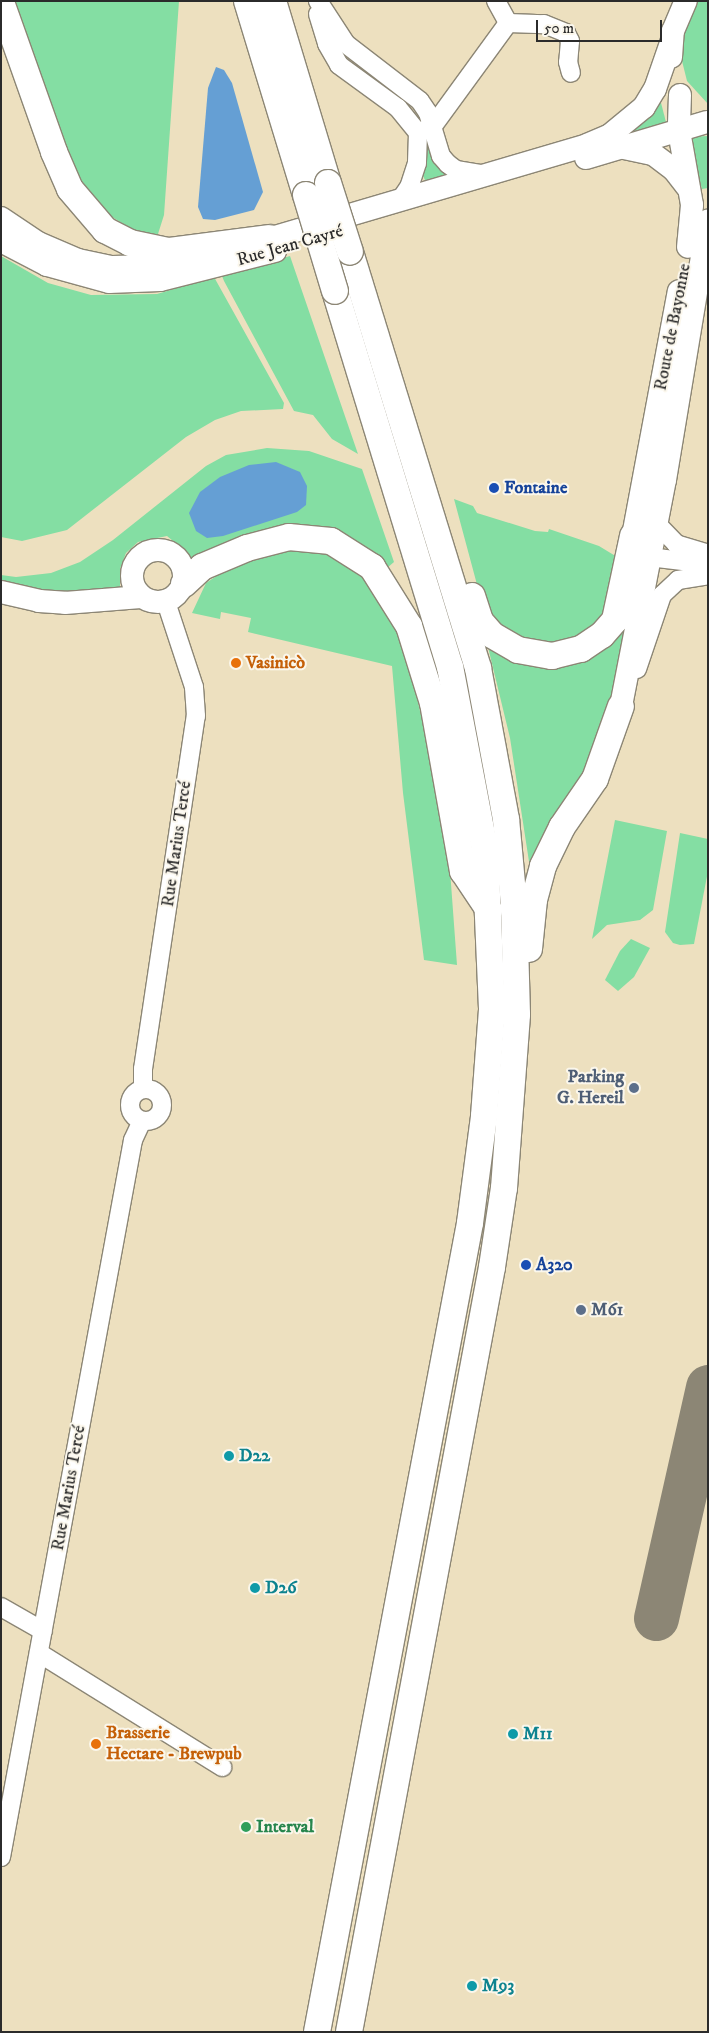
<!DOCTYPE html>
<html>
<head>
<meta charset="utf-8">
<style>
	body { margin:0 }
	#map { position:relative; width:709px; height:2033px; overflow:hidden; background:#ede0bf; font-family:"IM FELL DW Pica",serif }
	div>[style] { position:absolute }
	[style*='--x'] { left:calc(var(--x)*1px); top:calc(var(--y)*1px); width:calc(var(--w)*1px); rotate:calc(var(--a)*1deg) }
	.green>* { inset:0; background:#84dea3 }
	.water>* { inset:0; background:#659fd4 }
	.taxiway>* { height:45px; margin:-22.5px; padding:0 22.5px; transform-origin:22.5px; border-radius:22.5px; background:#8c8675 }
	.roads { filter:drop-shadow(1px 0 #8c8675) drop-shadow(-1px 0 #8c8675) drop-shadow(0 1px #8c8675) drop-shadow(0 -1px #8c8675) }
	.minor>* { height:18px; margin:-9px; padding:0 9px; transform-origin:9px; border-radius:9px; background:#fff }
	.minor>.ring { margin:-9px; padding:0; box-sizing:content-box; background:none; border:18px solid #fff; border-radius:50% }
	.major>* { height:22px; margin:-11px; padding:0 11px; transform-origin:11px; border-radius:11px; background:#fff }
	.major>.ring { margin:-11px; padding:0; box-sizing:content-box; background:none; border:22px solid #fff; border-radius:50% }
	.highway>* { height:26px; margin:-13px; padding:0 13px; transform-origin:13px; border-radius:13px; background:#fff }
	.bridges { filter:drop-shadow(1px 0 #8c8675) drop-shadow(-1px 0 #8c8675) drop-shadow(0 1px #8c8675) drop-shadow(0 -1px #8c8675) }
	.highway-bridge>* { height:26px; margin:-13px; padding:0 13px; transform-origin:13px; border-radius:13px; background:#fff }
	.dots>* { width:14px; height:14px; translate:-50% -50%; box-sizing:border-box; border:2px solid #fbf7ec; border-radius:50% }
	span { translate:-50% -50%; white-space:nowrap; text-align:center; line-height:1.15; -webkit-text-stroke:4px #fbf7ec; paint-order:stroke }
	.street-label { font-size:18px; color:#2b2b2b }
	.transit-label { font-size:18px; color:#164399; font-weight:700 }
	.left { translate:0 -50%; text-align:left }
	.food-label { font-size:18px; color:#c56008; font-weight:700 }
	.service-label { font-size:18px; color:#4e5e75; font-weight:700 }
	.right { translate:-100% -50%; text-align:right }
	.culture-label { font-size:18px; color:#0d838f; font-weight:700 }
	.leisure-label { font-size:18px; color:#27864d; font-weight:700 }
	.frame { position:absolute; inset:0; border:2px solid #2b2b2b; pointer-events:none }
	.scale { position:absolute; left:536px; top:20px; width:126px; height:22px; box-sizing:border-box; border:2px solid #2b2b2b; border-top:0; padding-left:6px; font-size:15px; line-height:18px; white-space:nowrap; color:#2b2b2b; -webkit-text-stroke:4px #fbf7ec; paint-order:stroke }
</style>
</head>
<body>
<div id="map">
	<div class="green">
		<div style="clip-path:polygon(14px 1px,179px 1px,164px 215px,158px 234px,149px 241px,130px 236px,133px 230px,109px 215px,93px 199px,79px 176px,65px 148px)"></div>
		<div style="clip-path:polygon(699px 1px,708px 1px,708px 104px,687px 81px,679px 49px,691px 11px)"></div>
		<div style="clip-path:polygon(659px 95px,667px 126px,622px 136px)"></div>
		<div style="clip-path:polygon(708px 136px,708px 188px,702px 189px,687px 137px)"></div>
		<div style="clip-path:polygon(427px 138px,449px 175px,426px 182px,423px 176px)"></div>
		<div style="clip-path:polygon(1px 256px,48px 283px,91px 295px,157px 294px,214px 277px,284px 403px,283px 409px,241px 411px,215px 420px,186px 437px,67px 530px,22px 541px,1px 537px)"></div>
		<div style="clip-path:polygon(290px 256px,358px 454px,332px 439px,313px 415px,294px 411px,224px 281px,222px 276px)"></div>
		<div style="clip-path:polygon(267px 448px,309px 451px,362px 469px,394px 562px,387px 568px,336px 534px,192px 563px,185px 551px,167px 536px,138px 542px,126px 553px,120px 569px,120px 588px,55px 594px,1px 583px,1px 575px,16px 577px,51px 573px,80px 562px,113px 540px,206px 466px,226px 455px)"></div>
		<div style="clip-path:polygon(454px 499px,473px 506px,477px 513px,535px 531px,548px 532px,549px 529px,599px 546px,622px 560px,611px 610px,584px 636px,560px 644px,535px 645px,498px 628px,479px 592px)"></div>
		<div style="clip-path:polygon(290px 551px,312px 551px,339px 557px,366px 580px,391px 620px,407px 655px,436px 780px,450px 870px,457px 965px,424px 960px,403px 793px,392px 666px,248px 632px,251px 618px,221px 612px,220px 619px,192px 613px,206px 583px,215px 577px,214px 571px)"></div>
		<div style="clip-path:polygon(630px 605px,617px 680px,589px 767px,530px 868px,510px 738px,487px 643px,550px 663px)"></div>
		<div style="clip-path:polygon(615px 820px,667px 831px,653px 910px,640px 920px,607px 925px,592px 939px)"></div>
		<div style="clip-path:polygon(680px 833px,708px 839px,708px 871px,694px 944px,680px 945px,673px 943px,665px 932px)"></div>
		<div style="clip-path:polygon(631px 939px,650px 948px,634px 977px,618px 991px,605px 980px,620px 951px)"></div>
	</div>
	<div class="water">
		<div style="clip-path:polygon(216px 67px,224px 70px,232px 83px,263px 192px,254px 210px,215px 220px,203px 219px,198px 207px,208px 88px)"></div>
		<div style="clip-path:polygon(276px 462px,300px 472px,307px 486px,306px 505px,297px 512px,223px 536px,207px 538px,196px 531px,189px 513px,200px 492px,220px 477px,249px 465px)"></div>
	</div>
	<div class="taxiway">
		<div style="--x:656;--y:1618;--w:237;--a:-77.3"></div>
	</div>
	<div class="roads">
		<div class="minor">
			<div style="--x:318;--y:1;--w:51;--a:56.9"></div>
			<div style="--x:346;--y:44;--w:93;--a:37.6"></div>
			<div style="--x:420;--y:101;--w:14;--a:56"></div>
			<div style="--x:428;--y:113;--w:45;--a:73.2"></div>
			<div style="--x:441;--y:156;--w:11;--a:49"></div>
			<div style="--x:448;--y:164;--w:10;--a:37"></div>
			<div style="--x:456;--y:170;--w:26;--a:9"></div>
			<div style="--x:496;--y:1;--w:25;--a:61"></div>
			<div style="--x:318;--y:14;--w:31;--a:73"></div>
			<div style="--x:327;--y:44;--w:24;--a:60"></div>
			<div style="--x:339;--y:65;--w:73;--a:36.1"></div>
			<div style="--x:398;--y:108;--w:32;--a:51"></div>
			<div style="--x:418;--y:133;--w:30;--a:92"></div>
			<div style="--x:417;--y:163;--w:25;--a:108"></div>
			<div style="--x:409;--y:187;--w:14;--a:124"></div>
			<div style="--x:418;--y:133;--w:17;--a:-25"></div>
			<div style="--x:433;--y:126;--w:127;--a:-53.9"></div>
			<div style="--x:508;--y:23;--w:36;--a:2"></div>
			<div style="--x:544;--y:24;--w:24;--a:22"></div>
			<div style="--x:566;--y:33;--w:9;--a:63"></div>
			<div style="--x:570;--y:41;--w:21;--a:95"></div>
			<div style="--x:568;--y:62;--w:11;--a:75"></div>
			<div style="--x:656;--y:523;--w:29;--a:46"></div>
			<div style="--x:676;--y:544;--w:34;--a:17"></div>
			<div style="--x:645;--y:546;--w:12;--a:70"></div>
			<div style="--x:649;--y:557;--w:59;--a:6.8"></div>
			<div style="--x:637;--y:669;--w:78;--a:-71.3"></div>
			<div style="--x:662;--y:595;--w:22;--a:-43"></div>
			<div style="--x:678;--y:580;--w:30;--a:-9"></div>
			<div style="--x:143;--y:1089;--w:20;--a:-90"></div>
			<div style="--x:143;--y:1069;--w:357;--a:-81.5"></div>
			<div style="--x:196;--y:716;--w:29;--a:-94"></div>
			<div style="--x:194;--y:687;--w:89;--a:-108.2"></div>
			<div class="ring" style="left:130px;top:1089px;width:14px;height:14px"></div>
			<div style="--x:1;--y:1607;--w:48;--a:29.7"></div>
			<div style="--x:39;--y:1653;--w:216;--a:31.9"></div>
			<div style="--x:1;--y:1857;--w:729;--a:-79.57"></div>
			<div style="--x:133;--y:1140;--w:21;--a:-65"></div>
		</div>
		<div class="major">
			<div style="--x:671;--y:57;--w:26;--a:-86"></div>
			<div style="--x:673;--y:31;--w:33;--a:-67"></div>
			<div style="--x:680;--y:95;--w:36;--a:92"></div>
			<div style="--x:679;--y:131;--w:75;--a:80"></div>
			<div style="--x:692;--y:205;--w:42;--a:95.4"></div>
			<div style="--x:624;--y:148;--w:30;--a:12"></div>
			<div style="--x:653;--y:154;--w:26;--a:37"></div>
			<div style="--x:674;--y:170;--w:24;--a:52"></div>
			<div style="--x:586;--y:158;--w:126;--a:-16.6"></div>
			<div style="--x:1;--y:218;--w:45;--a:34"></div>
			<div style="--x:38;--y:243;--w:43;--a:23"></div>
			<div style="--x:78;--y:260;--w:35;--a:12"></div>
			<div style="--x:112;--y:267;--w:46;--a:-1.2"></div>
			<div style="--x:158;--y:266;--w:42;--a:-11"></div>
			<div style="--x:1;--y:241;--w:52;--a:27.6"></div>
			<div style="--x:47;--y:265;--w:64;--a:15.3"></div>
			<div style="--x:109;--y:282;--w:51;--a:-2.2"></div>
			<div style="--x:160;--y:280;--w:119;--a:-14.2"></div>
			<div style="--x:251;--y:244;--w:350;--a:-16.4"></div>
			<div style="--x:587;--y:145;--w:25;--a:-23"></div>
			<div style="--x:610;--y:135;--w:44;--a:-39.5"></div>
			<div style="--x:644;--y:107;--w:21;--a:-59"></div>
			<div style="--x:655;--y:89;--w:49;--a:-70.8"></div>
			<div style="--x:633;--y:536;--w:249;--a:-79.4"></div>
			<div class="ring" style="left:132px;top:550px;width:30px;height:30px"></div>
			<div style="--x:1;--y:592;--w:39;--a:13"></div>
			<div style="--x:39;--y:601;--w:26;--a:4"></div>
			<div style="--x:65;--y:603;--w:76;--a:-4.5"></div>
			<div style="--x:621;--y:706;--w:230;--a:-79"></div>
			<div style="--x:665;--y:480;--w:263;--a:-80.6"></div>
		</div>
		<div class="highway">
			<div style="--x:247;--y:1;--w:203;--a:73.1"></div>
			<div style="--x:273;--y:1;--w:190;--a:73.2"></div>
			<div style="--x:1;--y:2;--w:159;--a:70.5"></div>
			<div style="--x:54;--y:152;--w:40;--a:66.6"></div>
			<div style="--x:70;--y:189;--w:54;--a:49.5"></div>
			<div style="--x:105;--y:230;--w:28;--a:27"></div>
			<div style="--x:130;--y:243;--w:40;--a:12"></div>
			<div style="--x:169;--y:251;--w:101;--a:-7.4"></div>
			<div style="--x:184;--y:584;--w:25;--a:-43"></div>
			<div style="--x:202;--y:567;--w:49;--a:-22.9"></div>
			<div style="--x:247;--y:548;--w:43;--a:-14.7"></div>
			<div style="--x:289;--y:537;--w:42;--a:5.4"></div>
			<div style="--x:331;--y:541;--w:49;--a:32.4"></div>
			<div style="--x:372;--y:567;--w:70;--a:57.9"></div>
			<div style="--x:409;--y:626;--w:81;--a:72.7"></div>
			<div style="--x:433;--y:703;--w:171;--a:79.9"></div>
			<div style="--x:463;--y:871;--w:47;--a:56.3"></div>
			<div style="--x:472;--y:596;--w:26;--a:72"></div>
			<div style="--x:480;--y:621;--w:18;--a:49"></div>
			<div style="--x:492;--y:635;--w:30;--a:30"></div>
			<div style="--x:518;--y:650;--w:35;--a:10"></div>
			<div style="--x:552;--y:656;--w:30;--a:-14"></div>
			<div style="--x:581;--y:649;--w:25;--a:-34"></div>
			<div style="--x:602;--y:635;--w:20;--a:-49"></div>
			<div style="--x:615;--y:620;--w:86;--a:-77.9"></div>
			<div style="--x:529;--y:949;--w:49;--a:-84.2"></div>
			<div style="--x:534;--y:900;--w:35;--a:-75"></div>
			<div style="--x:543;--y:866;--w:43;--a:-64"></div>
			<div style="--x:562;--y:827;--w:58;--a:-55.5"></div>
			<div style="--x:595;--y:779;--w:77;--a:-70.4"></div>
			<div style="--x:317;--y:2032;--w:823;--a:-79.29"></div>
			<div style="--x:470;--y:1223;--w:108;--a:-82.5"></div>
			<div style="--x:484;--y:1116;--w:107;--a:-85.7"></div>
			<div style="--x:492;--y:1009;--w:159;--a:-92.5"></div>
			<div style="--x:485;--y:850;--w:186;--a:-100.8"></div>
			<div style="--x:450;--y:667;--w:393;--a:-107"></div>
			<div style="--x:349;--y:2032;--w:778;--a:-79.41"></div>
			<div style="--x:492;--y:1267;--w:80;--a:-81.4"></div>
			<div style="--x:504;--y:1188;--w:174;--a:-85.7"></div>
			<div style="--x:517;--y:1014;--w:109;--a:-91.6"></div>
			<div style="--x:514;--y:905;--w:86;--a:-95.3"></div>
			<div style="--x:506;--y:819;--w:154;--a:-100.5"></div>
			<div style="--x:478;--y:668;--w:435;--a:-107.1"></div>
		</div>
	</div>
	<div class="bridges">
		<div class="highway-bridge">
			<div style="--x:328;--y:183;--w:72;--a:72.3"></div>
			<div style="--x:306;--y:195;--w:100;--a:73.2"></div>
		</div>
	</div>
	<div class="dots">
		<div style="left:494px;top:488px;background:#1a4fb4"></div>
		<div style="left:236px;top:663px;background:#e8710a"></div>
		<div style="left:634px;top:1088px;background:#5c6f8a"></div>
		<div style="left:526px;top:1265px;background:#1a4fb4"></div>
		<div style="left:581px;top:1310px;background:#5c6f8a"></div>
		<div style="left:229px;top:1456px;background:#0f9aa8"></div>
		<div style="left:255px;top:1588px;background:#0f9aa8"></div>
		<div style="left:513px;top:1734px;background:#0f9aa8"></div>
		<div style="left:96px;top:1744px;background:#e8710a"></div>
		<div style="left:246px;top:1827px;background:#2e9e5b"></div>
		<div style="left:472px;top:1986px;background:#0f9aa8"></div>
	</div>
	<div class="street-label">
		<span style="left:290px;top:246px;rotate:-16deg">Rue Jean Cayré</span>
		<span style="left:673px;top:327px;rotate:-79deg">Route de Bayonne</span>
		<span style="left:177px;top:844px;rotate:-82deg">Rue Marius Tercé</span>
		<span style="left:69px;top:1488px;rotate:-80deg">Rue Marius Tercé</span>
	</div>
	<div class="transit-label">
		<span class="left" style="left:504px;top:488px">Fontaine</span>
		<span class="left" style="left:536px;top:1265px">A320</span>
	</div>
	<div class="food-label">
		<span class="left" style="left:246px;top:663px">Vasinicò</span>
		<span class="left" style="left:106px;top:1744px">Brasserie<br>Hectare - Brewpub</span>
	</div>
	<div class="service-label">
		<span class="right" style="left:624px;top:1088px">Parking<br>G. Hereil</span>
		<span class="left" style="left:591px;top:1310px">M61</span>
	</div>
	<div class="culture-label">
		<span class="left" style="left:239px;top:1456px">D22</span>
		<span class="left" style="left:265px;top:1588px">D26</span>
		<span class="left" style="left:523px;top:1734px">M11</span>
		<span class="left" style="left:482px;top:1986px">M93</span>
	</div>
	<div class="leisure-label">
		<span class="left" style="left:256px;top:1827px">Interval</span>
	</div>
	<div class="frame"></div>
	<div class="scale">50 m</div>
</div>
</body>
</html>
